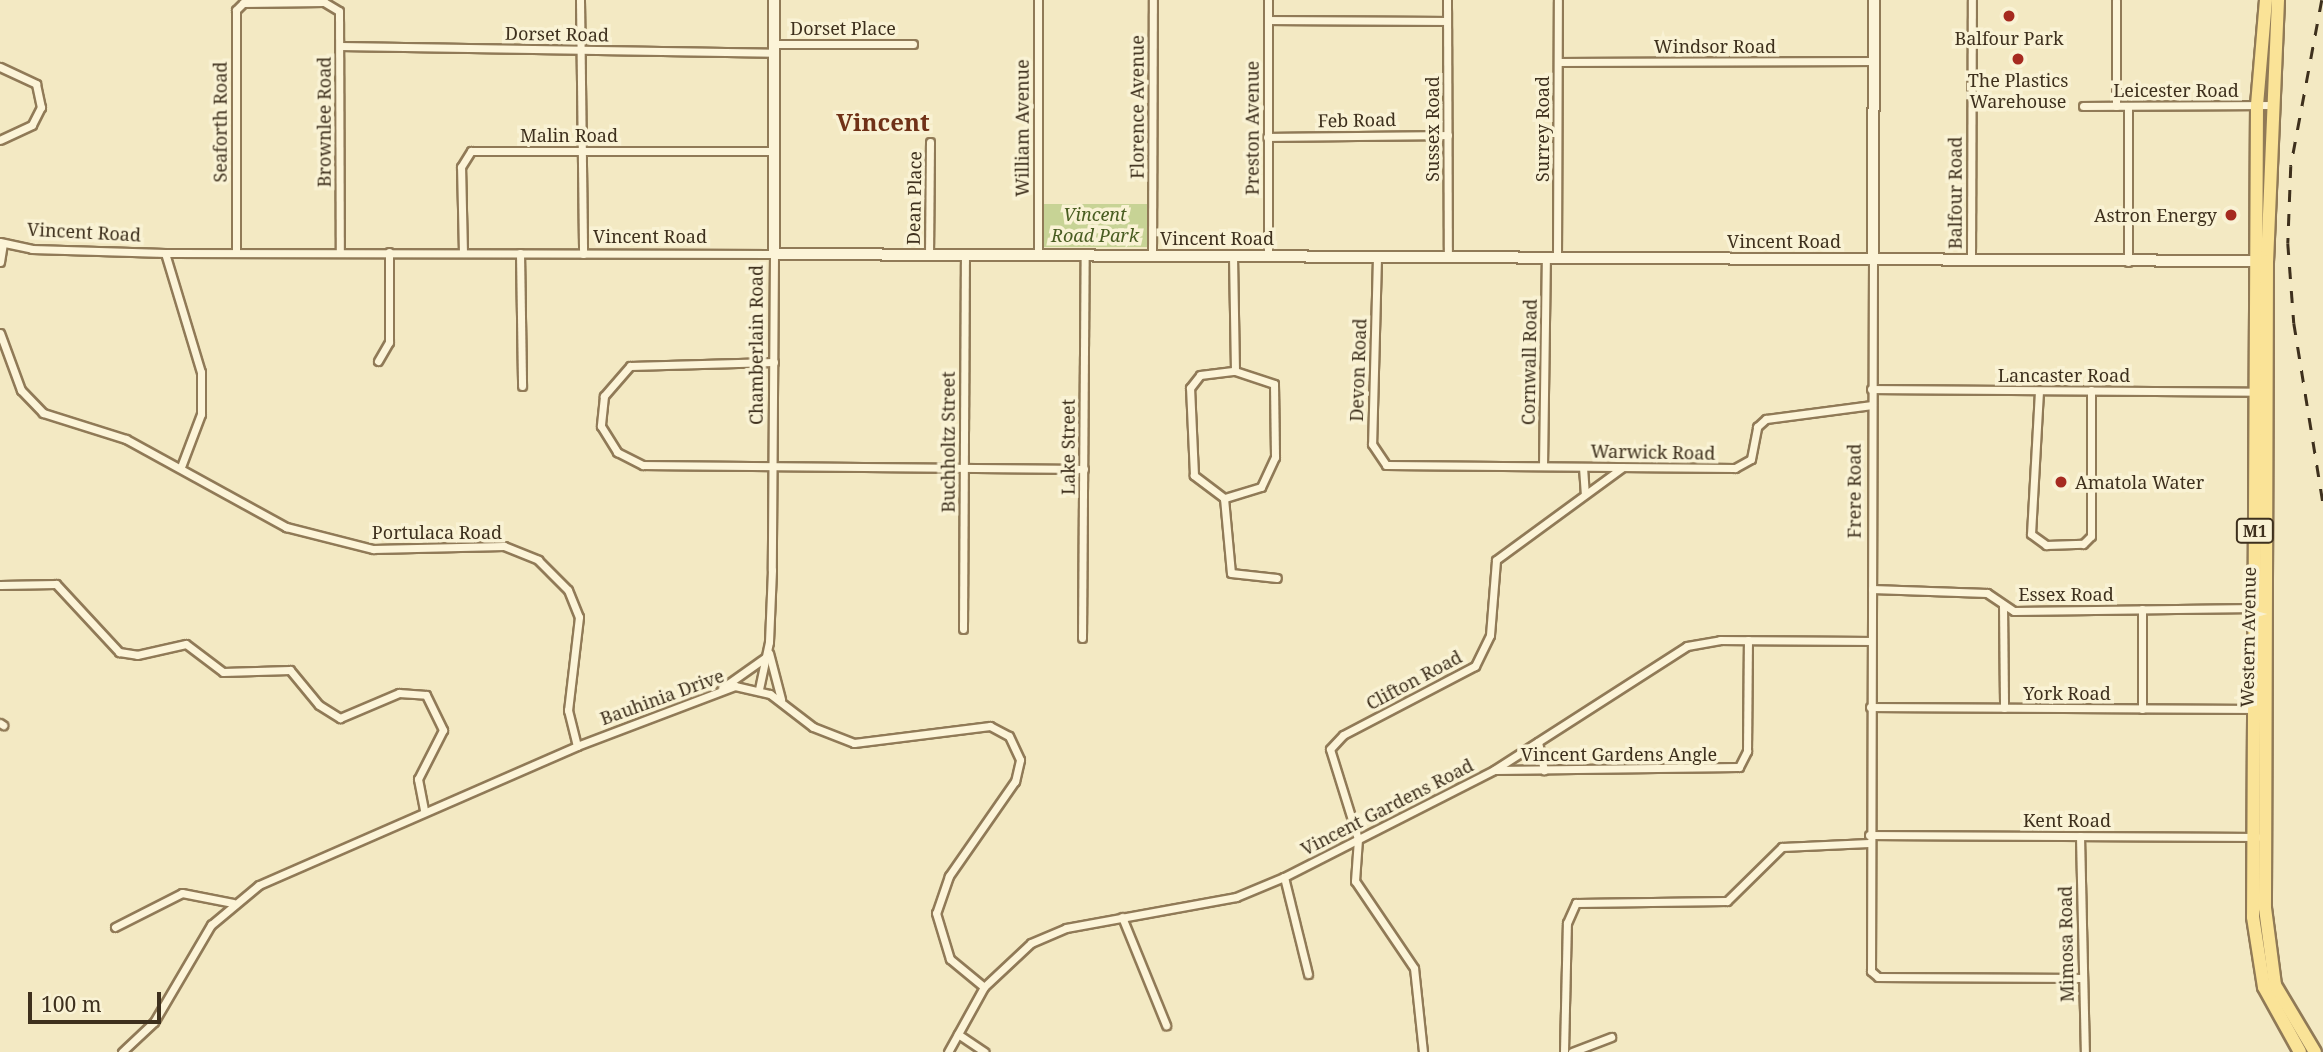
<!DOCTYPE html>
<html>
<head>
<meta charset="utf-8">
<style>
	body { margin:0 }
	#map { position:relative; width:2323px; height:1052px; overflow:hidden; background:#f3e9c3; font-family:"Noto Serif",serif }
	div>[style] { position:absolute }
	[style*='--x'] { left:calc(var(--x)*1px); top:calc(var(--y)*1px); width:calc(var(--w)*1px); rotate:calc(var(--a)*1deg) }
	.green>* { inset:0; background:#c7d395; transform-origin:0 0 }
	.roads { filter:drop-shadow(2px 0 #907a57) drop-shadow(-2px 0 #907a57) drop-shadow(0 2px #907a57) drop-shadow(0 -2px #907a57) }
	.street>* { height:7px; margin:-3.5px; padding:0 3.5px; transform-origin:3.5px; border-radius:3.5px; background:#fcf4d8 }
	.secondary>* { height:10px; margin:-5px; padding:0 5px; transform-origin:5px; border-radius:5px; background:#fcf4d8 }
	.primary>* { height:12px; margin:-6px; padding:0 6px; transform-origin:6px; border-radius:6px; background:#fae397 }
	.rail>* { height:2.5px; margin-top:-1.25px; transform-origin:0; background:repeating-linear-gradient(90deg,#3e301d 0 12px,transparent 0 24px) }
	.dots>* { width:19px; height:19px; translate:-50% -50%; box-sizing:border-box; border:4px solid #f9f2d4; border-radius:50% }
	span { translate:-50% -50%; white-space:nowrap; text-align:center; line-height:1.15; -webkit-text-stroke:7px #f9f2d4; paint-order:stroke }
	.shield-label span { padding:2px 5px; background:#f9f2d4; border:2px solid; border-radius:5px; -webkit-text-stroke-width:0 }
	.shield-label { font-size:16px; color:#3e301d; font-weight:700 }
	.street-label { font-size:18px; color:#3e301d }
	.poi-label { font-size:18px; color:#3e301d }
	.right { translate:-100% -50%; text-align:right }
	.left { translate:0 -50%; text-align:left }
	.park-label { font-size:18px; color:#495d21; font-style:italic }
	.district-label { font-size:24px; color:#703117; font-weight:700 }
	.scale { position:absolute; left:28px; top:992px; width:133px; height:32px; box-sizing:border-box; border:4px solid #3e301d; border-top:0; padding-left:9px; font-size:21px; line-height:24px; white-space:nowrap; color:#3e301d; -webkit-text-stroke:5px #f9f2d4; paint-order:stroke }
</style>
</head>
<body>
<div id="map">
	<div class="green">
		<div style="left:1042px;top:204px;width:105px;height:43px"></div>
	</div>
	<div class="roads">
		<div class="street">
			<div style="--x:580;--y:0;--w:254;--a:89.3"></div>
			<div style="--x:1447;--y:0;--w:257;--a:89.8"></div>
			<div style="--x:1268;--y:20;--w:179;--a:0.3"></div>
			<div style="--x:774;--y:44;--w:139;--a:0"></div>
			<div style="--x:340;--y:46;--w:434;--a:0.9"></div>
			<div style="--x:1558;--y:62;--w:315;--a:-0.2"></div>
			<div style="--x:0;--y:67;--w:40;--a:25"></div>
			<div style="--x:36;--y:84;--w:24;--a:78"></div>
			<div style="--x:41;--y:107;--w:20;--a:117"></div>
			<div style="--x:32;--y:125;--w:35;--a:155"></div>
			<div style="--x:2083;--y:106;--w:187;--a:-0.3"></div>
			<div style="--x:2116;--y:106;--w:106;--a:-90"></div>
			<div style="--x:1267;--y:137;--w:181;--a:-0.6"></div>
			<div style="--x:0;--y:242;--w:33;--a:12"></div>
			<div style="--x:32;--y:249;--w:133;--a:1.7"></div>
			<div style="--x:165;--y:253;--w:609;--a:0.09"></div>
			<div style="--x:774;--y:254;--w:316;--a:90.4"></div>
			<div style="--x:772;--y:570;--w:72;--a:92.4"></div>
			<div style="--x:769;--y:642;--w:48;--a:102"></div>
			<div style="--x:236;--y:252;--w:242;--a:-90"></div>
			<div style="--x:236;--y:10;--w:10;--a:-45"></div>
			<div style="--x:243;--y:3;--w:81;--a:-0.7"></div>
			<div style="--x:324;--y:2;--w:17;--a:31"></div>
			<div style="--x:339;--y:11;--w:240;--a:89.8"></div>
			<div style="--x:165;--y:253;--w:124;--a:73.2"></div>
			<div style="--x:201;--y:372;--w:42;--a:90"></div>
			<div style="--x:201;--y:414;--w:57;--a:110.7"></div>
			<div style="--x:463;--y:253;--w:86;--a:-91.3"></div>
			<div style="--x:461;--y:167;--w:19;--a:-58"></div>
			<div style="--x:471;--y:151;--w:303;--a:0"></div>
			<div style="--x:520;--y:253;--w:133;--a:89.1"></div>
			<div style="--x:1152;--y:255;--w:255;--a:-89.8"></div>
			<div style="--x:929;--y:256;--w:114;--a:-89.5"></div>
			<div style="--x:1038;--y:256;--w:256;--a:-90"></div>
			<div style="--x:1233;--y:256;--w:115;--a:89"></div>
			<div style="--x:1268;--y:256;--w:256;--a:-90"></div>
			<div style="--x:1377;--y:257;--w:187;--a:91.5"></div>
			<div style="--x:1372;--y:444;--w:25;--a:56"></div>
			<div style="--x:1386;--y:465;--w:349;--a:0.5"></div>
			<div style="--x:1735;--y:468;--w:18;--a:-29"></div>
			<div style="--x:1751;--y:459;--w:33;--a:-79"></div>
			<div style="--x:1757;--y:427;--w:12;--a:-42"></div>
			<div style="--x:1766;--y:419;--w:107;--a:-7.5"></div>
			<div style="--x:1557;--y:258;--w:258;--a:-89.8"></div>
			<div style="--x:1873;--y:259;--w:712;--a:90.16"></div>
			<div style="--x:1871;--y:971;--w:9;--a:41"></div>
			<div style="--x:1878;--y:977;--w:204;--a:0.3"></div>
			<div style="--x:1971;--y:260;--w:260;--a:-89.8"></div>
			<div style="--x:0;--y:262;--w:19;--a:-81"></div>
			<div style="--x:2128;--y:262;--w:156;--a:-90"></div>
			<div style="--x:0;--y:333;--w:61;--a:69.8"></div>
			<div style="--x:21;--y:390;--w:32;--a:46"></div>
			<div style="--x:43;--y:413;--w:87;--a:17.4"></div>
			<div style="--x:126;--y:439;--w:183;--a:28.8"></div>
			<div style="--x:286;--y:527;--w:90;--a:14.2"></div>
			<div style="--x:373;--y:549;--w:131;--a:-1.3"></div>
			<div style="--x:504;--y:546;--w:37;--a:22"></div>
			<div style="--x:538;--y:560;--w:42;--a:45"></div>
			<div style="--x:568;--y:590;--w:29;--a:68"></div>
			<div style="--x:579;--y:617;--w:94;--a:96.7"></div>
			<div style="--x:568;--y:710;--w:37;--a:76"></div>
			<div style="--x:378;--y:361;--w:22;--a:-60"></div>
			<div style="--x:389;--y:342;--w:90;--a:-90"></div>
			<div style="--x:774;--y:362;--w:144;--a:178.4"></div>
			<div style="--x:630;--y:366;--w:40;--a:131"></div>
			<div style="--x:604;--y:396;--w:30;--a:96"></div>
			<div style="--x:601;--y:426;--w:31;--a:58"></div>
			<div style="--x:617;--y:452;--w:29;--a:27"></div>
			<div style="--x:643;--y:465;--w:441;--a:0.5"></div>
			<div style="--x:1235;--y:371;--w:41;--a:18.4"></div>
			<div style="--x:1274;--y:384;--w:73;--a:89.2"></div>
			<div style="--x:1275;--y:457;--w:33;--a:115"></div>
			<div style="--x:1261;--y:487;--w:39;--a:163"></div>
			<div style="--x:1224;--y:498;--w:38;--a:-143"></div>
			<div style="--x:1194;--y:475;--w:87;--a:-92.6"></div>
			<div style="--x:1190;--y:388;--w:16;--a:-52"></div>
			<div style="--x:1200;--y:375;--w:35;--a:-7"></div>
			<div style="--x:1871;--y:389;--w:386;--a:0.4"></div>
			<div style="--x:2039;--y:391;--w:143;--a:93.2"></div>
			<div style="--x:2031;--y:534;--w:19;--a:36"></div>
			<div style="--x:2046;--y:545;--w:37;--a:-2"></div>
			<div style="--x:2083;--y:544;--w:11;--a:-45"></div>
			<div style="--x:2091;--y:536;--w:146;--a:-90"></div>
			<div style="--x:1543;--y:466;--w:208;--a:-89.2"></div>
			<div style="--x:1583;--y:467;--w:26;--a:86"></div>
			<div style="--x:1224;--y:498;--w:75;--a:84.7"></div>
			<div style="--x:1231;--y:573;--w:46;--a:6.2"></div>
			<div style="--x:0;--y:585;--w:56;--a:-1"></div>
			<div style="--x:56;--y:584;--w:93;--a:47.2"></div>
			<div style="--x:119;--y:652;--w:18;--a:9"></div>
			<div style="--x:137;--y:655;--w:50;--a:-12.7"></div>
			<div style="--x:186;--y:644;--w:46;--a:37.1"></div>
			<div style="--x:223;--y:672;--w:67;--a:-1.7"></div>
			<div style="--x:290;--y:670;--w:45;--a:50.4"></div>
			<div style="--x:319;--y:705;--w:25;--a:32"></div>
			<div style="--x:340;--y:718;--w:64;--a:-23"></div>
			<div style="--x:399;--y:693;--w:27;--a:4"></div>
			<div style="--x:426;--y:695;--w:39;--a:64"></div>
			<div style="--x:443;--y:730;--w:55;--a:117"></div>
			<div style="--x:418;--y:779;--w:33;--a:79"></div>
			<div style="--x:1872;--y:589;--w:115;--a:2"></div>
			<div style="--x:1987;--y:593;--w:32;--a:34"></div>
			<div style="--x:2014;--y:611;--w:243;--a:-0.7"></div>
			<div style="--x:2003;--y:605;--w:103;--a:89.4"></div>
			<div style="--x:963;--y:629;--w:373;--a:-89.7"></div>
			<div style="--x:1082;--y:638;--w:382;--a:-89.6"></div>
			<div style="--x:769;--y:653;--w:48;--a:75.4"></div>
			<div style="--x:722;--y:688;--w:54;--a:-35.2"></div>
			<div style="--x:1870;--y:707;--w:387;--a:0.3"></div>
			<div style="--x:2142;--y:709;--w:100;--a:-90"></div>
			<div style="--x:0;--y:723;--w:4;--a:34"></div>
			<div style="--x:1538;--y:742;--w:29;--a:78"></div>
			<div style="--x:1495;--y:770;--w:244;--a:-0.7"></div>
			<div style="--x:1739;--y:767;--w:18;--a:-63"></div>
			<div style="--x:1747;--y:751;--w:111;--a:-89.5"></div>
			<div style="--x:1869;--y:835;--w:388;--a:0.3"></div>
			<div style="--x:2080;--y:836;--w:216;--a:88.7"></div>
			<div style="--x:1284;--y:877;--w:100;--a:76.1"></div>
			<div style="--x:1122;--y:917;--w:117;--a:67.8"></div>
			<div style="--x:115;--y:927;--w:75;--a:-26.9"></div>
			<div style="--x:182;--y:893;--w:52;--a:11.1"></div>
			<div style="--x:958;--y:1034;--w:32;--a:34"></div>
			<div style="--x:122;--y:1052;--w:44;--a:-43.2"></div>
			<div style="--x:154;--y:1022;--w:113;--a:-59.6"></div>
			<div style="--x:211;--y:925;--w:62;--a:-39.8"></div>
			<div style="--x:259;--y:885;--w:347;--a:-23.6"></div>
			<div style="--x:577;--y:746;--w:169;--a:-20.8"></div>
			<div style="--x:735;--y:686;--w:36;--a:13"></div>
			<div style="--x:770;--y:694;--w:54;--a:37.5"></div>
			<div style="--x:813;--y:727;--w:44;--a:21.3"></div>
			<div style="--x:854;--y:743;--w:137;--a:-7.1"></div>
			<div style="--x:990;--y:726;--w:21;--a:28"></div>
			<div style="--x:1009;--y:736;--w:26;--a:65"></div>
			<div style="--x:1020;--y:760;--w:22;--a:103"></div>
			<div style="--x:1015;--y:781;--w:116;--a:124.8"></div>
			<div style="--x:949;--y:876;--w:39;--a:109"></div>
			<div style="--x:936;--y:913;--w:48;--a:73.1"></div>
			<div style="--x:950;--y:959;--w:44;--a:39.5"></div>
			<div style="--x:948;--y:1052;--w:74;--a:-61"></div>
			<div style="--x:984;--y:987;--w:64;--a:-43.1"></div>
			<div style="--x:1031;--y:943;--w:38;--a:-23"></div>
			<div style="--x:1066;--y:928;--w:173;--a:-10.3"></div>
			<div style="--x:1236;--y:897;--w:52;--a:-22.6"></div>
			<div style="--x:1284;--y:877;--w:236;--a:-27"></div>
			<div style="--x:1494;--y:770;--w:229;--a:-32.7"></div>
			<div style="--x:1687;--y:646;--w:34;--a:-10"></div>
			<div style="--x:1720;--y:640;--w:150;--a:0.4"></div>
			<div style="--x:1423;--y:1052;--w:84;--a:-96.1"></div>
			<div style="--x:1414;--y:968;--w:105;--a:-124.1"></div>
			<div style="--x:1355;--y:881;--w:42;--a:-85.9"></div>
			<div style="--x:1358;--y:839;--w:94;--a:-107.3"></div>
			<div style="--x:1330;--y:749;--w:19;--a:-47"></div>
			<div style="--x:1343;--y:735;--w:149;--a:-27.6"></div>
			<div style="--x:1475;--y:666;--w:34;--a:-64"></div>
			<div style="--x:1490;--y:635;--w:75;--a:-85.4"></div>
			<div style="--x:1496;--y:560;--w:157;--a:-36.2"></div>
			<div style="--x:1564;--y:1052;--w:129;--a:-88.7"></div>
			<div style="--x:1567;--y:923;--w:22;--a:-66"></div>
			<div style="--x:1576;--y:903;--w:151;--a:-0.8"></div>
			<div style="--x:1727;--y:901;--w:77;--a:-44.5"></div>
			<div style="--x:1782;--y:847;--w:87;--a:-2.6"></div>
			<div style="--x:1572;--y:1052;--w:42;--a:-21"></div>
		</div>
		<div class="secondary">
			<div style="--x:774;--y:0;--w:254;--a:90"></div>
			<div style="--x:774;--y:254;--w:1490;--a:0.27"></div>
			<div style="--x:1873;--y:259;--w:259;--a:-89.8"></div>
		</div>
		<div class="primary">
			<div style="--x:2266;--y:0;--w:105;--a:94.9"></div>
			<div style="--x:2257;--y:105;--w:812;--a:90.28"></div>
			<div style="--x:2253;--y:917;--w:71;--a:81.1"></div>
			<div style="--x:2264;--y:987;--w:74;--a:61"></div>
			<div style="--x:2278;--y:0;--w:261;--a:92.4"></div>
			<div style="--x:2267;--y:261;--w:647;--a:90.18"></div>
			<div style="--x:2265;--y:908;--w:78;--a:82.6"></div>
			<div style="--x:2275;--y:985;--w:78;--a:59.2"></div>
		</div>
	</div>
	<div class="rail">
		<div style="--x:2322;--y:0;--w:169;--a:100.6"></div>
		<div style="--x:2291;--y:166;--w:77;--a:92.2"></div>
		<div style="--x:2288;--y:243;--w:80;--a:85.7"></div>
		<div style="--x:2294;--y:323;--w:182;--a:80.8"></div>
	</div>
	<div class="dots">
		<div style="left:2009px;top:16px;background:#a62a20"></div>
		<div style="left:2018px;top:59px;background:#a62a20"></div>
		<div style="left:2231px;top:215px;background:#a62a20"></div>
		<div style="left:2061px;top:482px;background:#a62a20"></div>
	</div>
	<div class="shield-label">
		<span style="left:2255px;top:531px">M1</span>
	</div>
	<div class="street-label">
		<span style="left:843px;top:28px">Dorset Place</span>
		<span style="left:557px;top:34px;rotate:1deg">Dorset Road</span>
		<span style="left:1715px;top:46px">Windsor Road</span>
		<span style="left:2176px;top:90px">Leicester Road</span>
		<span style="left:1137px;top:107px;rotate:-90deg">Florence Avenue</span>
		<span style="left:1357px;top:120px;rotate:-1deg">Feb Road</span>
		<span style="left:220px;top:122px;rotate:-90deg">Seaforth Road</span>
		<span style="left:324px;top:122px;rotate:-90deg">Brownlee Road</span>
		<span style="left:1022px;top:128px;rotate:-90deg">William Avenue</span>
		<span style="left:1252px;top:128px;rotate:-90deg">Preston Avenue</span>
		<span style="left:1432px;top:129px;rotate:-90deg">Sussex Road</span>
		<span style="left:1542px;top:129px;rotate:-90deg">Surrey Road</span>
		<span style="left:569px;top:135px">Malin Road</span>
		<span style="left:1955px;top:193px;rotate:-90deg">Balfour Road</span>
		<span style="left:914px;top:198px;rotate:-89deg">Dean Place</span>
		<span style="left:84px;top:232px;rotate:3deg">Vincent Road</span>
		<span style="left:650px;top:236px">Vincent Road</span>
		<span style="left:1217px;top:238px">Vincent Road</span>
		<span style="left:1784px;top:241px">Vincent Road</span>
		<span style="left:756px;top:345px;rotate:-90deg">Chamberlain Road</span>
		<span style="left:1529px;top:362px;rotate:-89deg">Cornwall Road</span>
		<span style="left:1358px;top:370px;rotate:-88deg">Devon Road</span>
		<span style="left:2064px;top:375px">Lancaster Road</span>
		<span style="left:948px;top:442px;rotate:-90deg">Buchholtz Street</span>
		<span style="left:1068px;top:447px;rotate:-90deg">Lake Street</span>
		<span style="left:1653px;top:452px;rotate:1deg">Warwick Road</span>
		<span style="left:1854px;top:491px;rotate:-90deg">Frere Road</span>
		<span style="left:437px;top:532px">Portulaca Road</span>
		<span style="left:2066px;top:594px">Essex Road</span>
		<span style="left:2248px;top:637px;rotate:-89deg">Western Avenue</span>
		<span style="left:1414px;top:680px;rotate:-28deg">Clifton Road</span>
		<span style="left:2067px;top:693px">York Road</span>
		<span style="left:662px;top:697px;rotate:-20deg">Bauhinia Drive</span>
		<span style="left:1619px;top:754px">Vincent Gardens Angle</span>
		<span style="left:1387px;top:807px;rotate:-27deg">Vincent Gardens Road</span>
		<span style="left:2067px;top:820px">Kent Road</span>
		<span style="left:2066px;top:944px;rotate:-91deg">Mimosa Road</span>
	</div>
	<div class="poi-label">
		<span style="left:2009px;top:38px">Balfour Park</span>
		<span style="left:2018px;top:91px">The Plastics<br>Warehouse</span>
		<span class="right" style="left:2217px;top:215px">Astron Energy</span>
		<span class="left" style="left:2075px;top:482px">Amatola Water</span>
	</div>
	<div class="park-label">
		<span style="left:1095px;top:225px">Vincent<br>Road Park</span>
	</div>
	<div class="district-label">
		<span style="left:883px;top:122px">Vincent</span>
	</div>
	<div class="scale">100 m</div>
</div>
</body>
</html>
